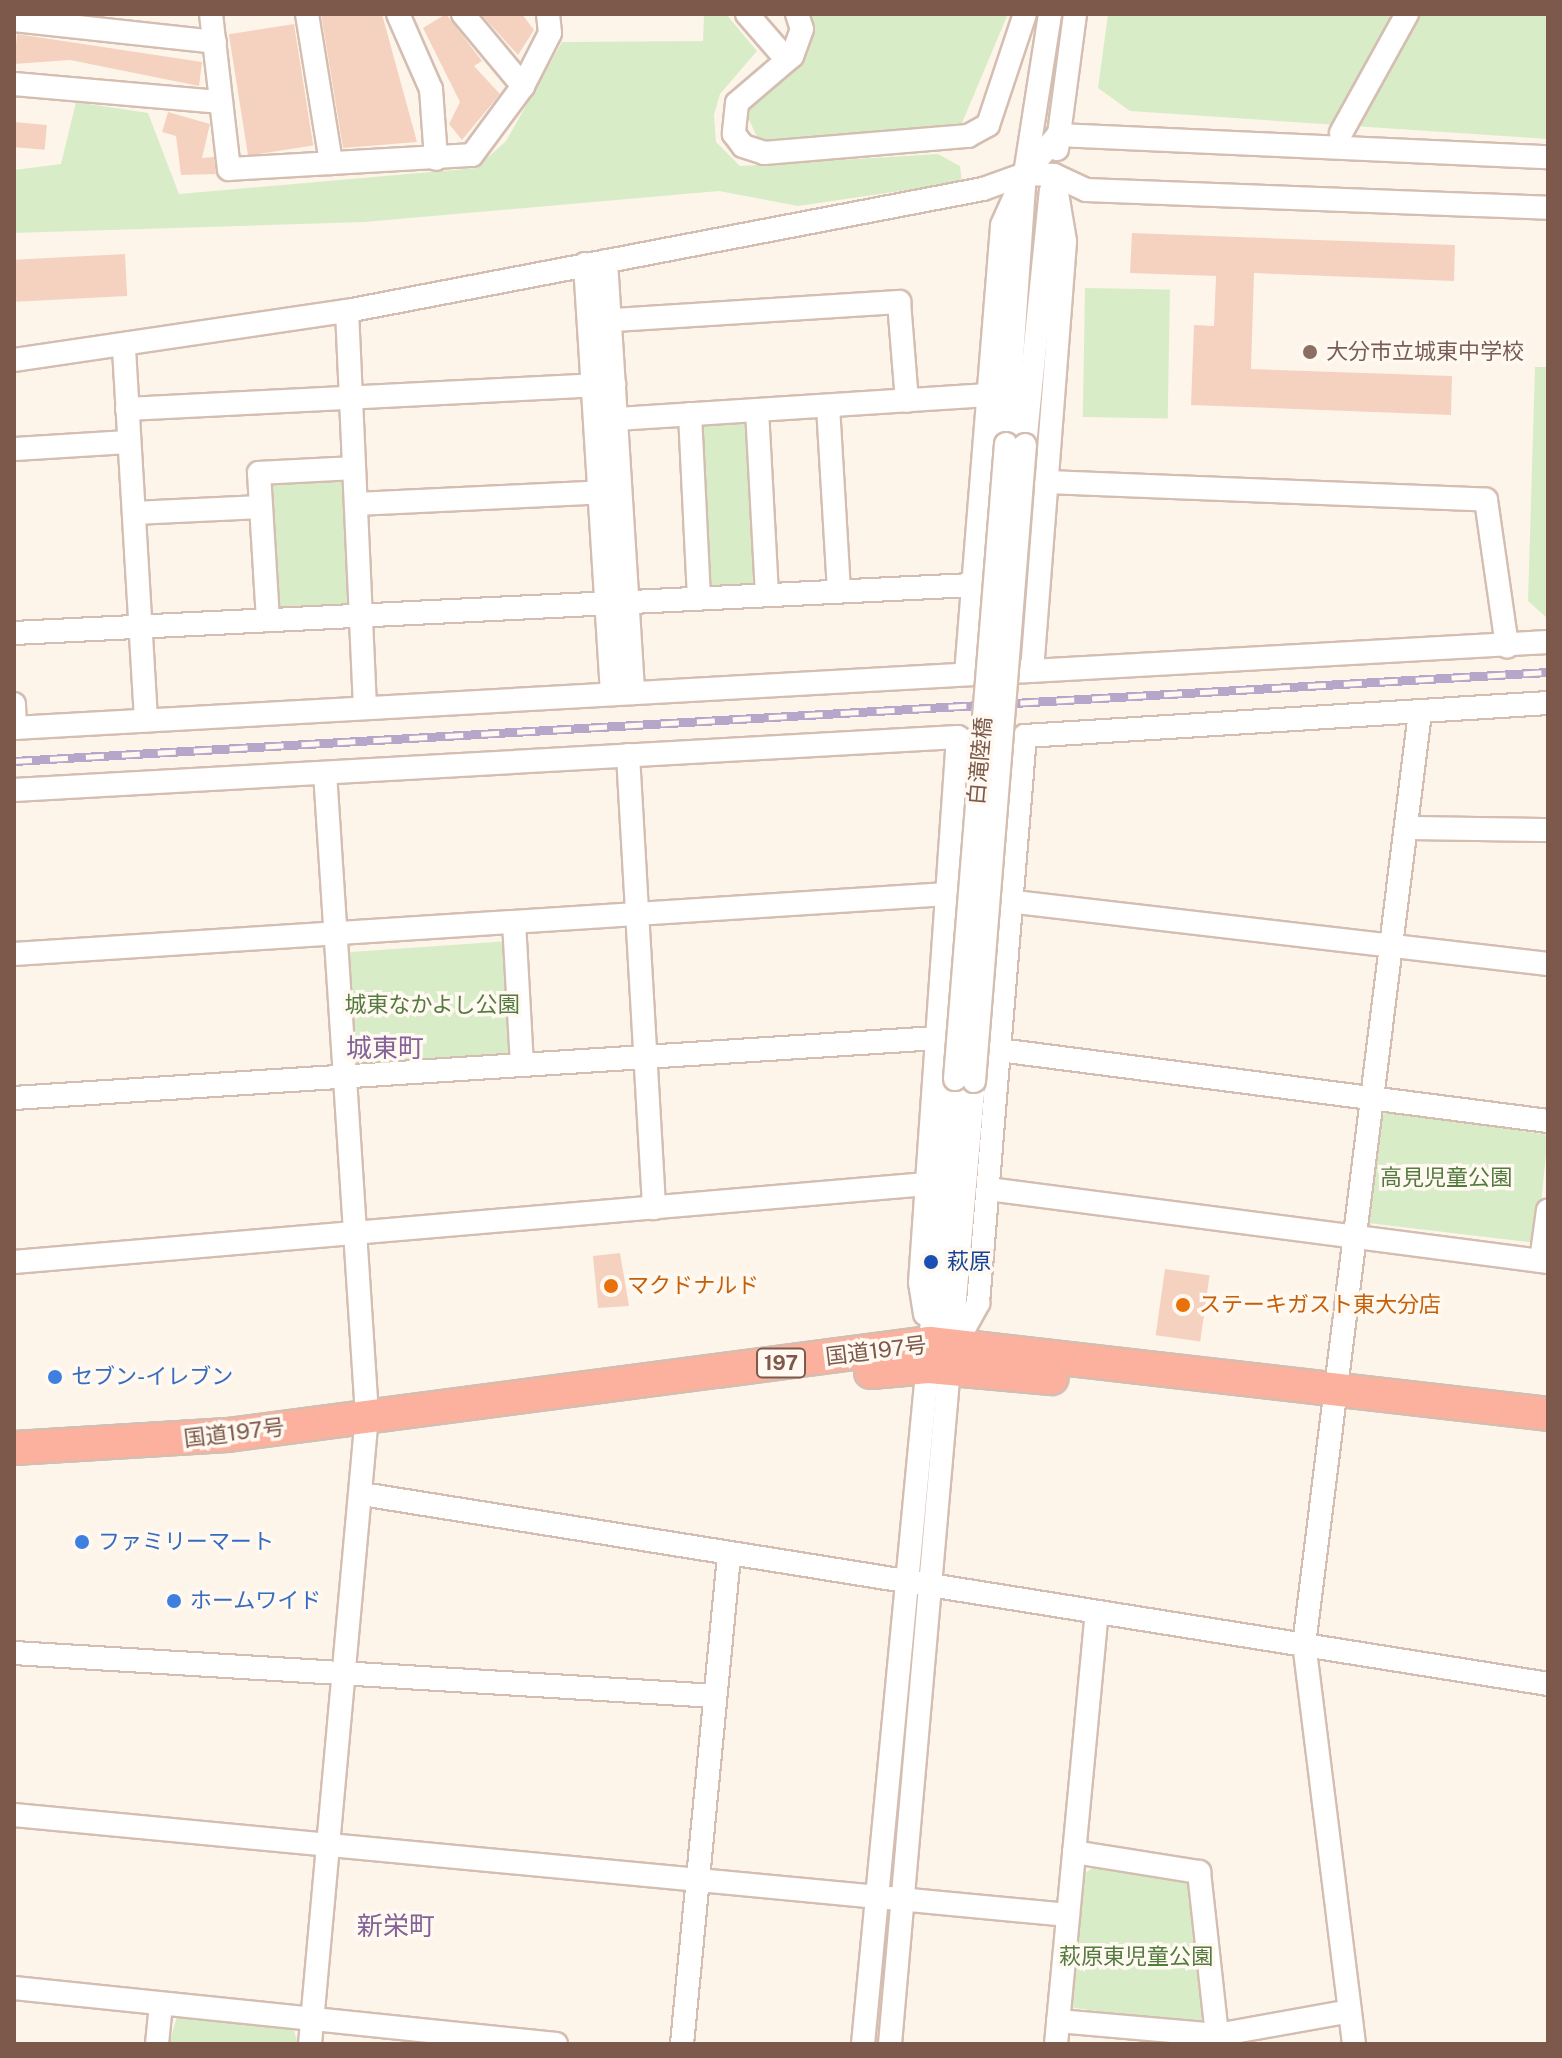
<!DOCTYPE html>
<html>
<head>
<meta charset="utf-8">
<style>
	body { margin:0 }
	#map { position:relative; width:1562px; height:2058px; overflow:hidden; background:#fef5ea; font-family:"Public Sans","Noto Sans JP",sans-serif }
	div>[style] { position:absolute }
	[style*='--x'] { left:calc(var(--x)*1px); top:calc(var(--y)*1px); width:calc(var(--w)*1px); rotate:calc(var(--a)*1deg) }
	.green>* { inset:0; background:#d8edc7; transform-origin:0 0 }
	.building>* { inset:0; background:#f5d2c0; transform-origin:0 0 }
	.roads { filter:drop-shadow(2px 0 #d4beb1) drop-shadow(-2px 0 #d4beb1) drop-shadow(0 2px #d4beb1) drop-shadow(0 -2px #d4beb1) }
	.minor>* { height:22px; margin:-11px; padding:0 11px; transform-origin:11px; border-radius:11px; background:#fff }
	.highway>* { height:32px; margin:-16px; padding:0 16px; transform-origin:16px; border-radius:16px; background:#fbb19e }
	.rail>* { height:9px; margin-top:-4.5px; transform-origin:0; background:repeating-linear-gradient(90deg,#fff9f2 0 18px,#b8a6ca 0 36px); box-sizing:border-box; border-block:2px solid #b8a6ca }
	.bridges { filter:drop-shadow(2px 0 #d4beb1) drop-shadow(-2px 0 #d4beb1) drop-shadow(0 2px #d4beb1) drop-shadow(0 -2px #d4beb1) }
	.minor-bridge>* { height:22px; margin:-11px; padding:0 11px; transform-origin:11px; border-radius:11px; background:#fff }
	.dots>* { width:22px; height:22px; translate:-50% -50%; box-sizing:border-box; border:4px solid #fff9f2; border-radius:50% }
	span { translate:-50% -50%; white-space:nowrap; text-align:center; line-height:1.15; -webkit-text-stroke:7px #fff9f2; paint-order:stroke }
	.shield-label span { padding:2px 6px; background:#fff9f2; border:2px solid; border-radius:6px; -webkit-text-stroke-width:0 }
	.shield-label { font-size:20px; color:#7c594a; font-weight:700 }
	.education-label { font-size:22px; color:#785e54 }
	.left { translate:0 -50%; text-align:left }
	.street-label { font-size:22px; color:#7c594a }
	.park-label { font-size:22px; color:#537b3e }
	.transit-label { font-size:22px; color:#164399 }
	.food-label { font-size:22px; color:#c56008 }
	.shop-label { font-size:22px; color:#366cbe }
	.quarter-label { font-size:26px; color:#836397 }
	.frame { position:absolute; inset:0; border:16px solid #7c594a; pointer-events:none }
</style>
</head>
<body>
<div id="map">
	<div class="green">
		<div style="clip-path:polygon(704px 14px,726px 14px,757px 51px,720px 94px,714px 115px,716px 142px,740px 166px,938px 154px,960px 166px,962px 182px,798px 206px,719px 191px,364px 222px,14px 233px,14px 170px,61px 164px,76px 102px,148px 113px,179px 194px,476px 168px,506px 141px,562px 42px,703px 41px)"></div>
		<div style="clip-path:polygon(807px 14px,1008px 14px,962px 123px,775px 142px,757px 137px,746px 113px,794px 69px)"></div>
		<div style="clip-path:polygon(1108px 14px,1548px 14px,1548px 139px,1130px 111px,1098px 88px)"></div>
		<div style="left:1085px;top:288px;width:85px;height:129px;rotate:1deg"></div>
		<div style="clip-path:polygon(1535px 367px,1548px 367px,1548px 619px,1528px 601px)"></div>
		<div style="clip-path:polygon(742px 417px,751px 423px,762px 584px,755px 591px,704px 588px,701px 419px)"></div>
		<div style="clip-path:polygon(340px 475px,347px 482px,353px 604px,344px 611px,281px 614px,274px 607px,265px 486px,272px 478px)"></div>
		<div style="left:509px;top:941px;width:117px;height:162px;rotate:86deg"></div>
		<div style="clip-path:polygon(1391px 1111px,1548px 1135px,1537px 1243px,1368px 1223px,1383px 1114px)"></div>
		<div style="clip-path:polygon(1095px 1866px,1190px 1880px,1206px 2017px,1199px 2026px,1069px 2007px,1084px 1874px)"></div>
		<div style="clip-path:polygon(178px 2013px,292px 2024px,298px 2044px,169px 2044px)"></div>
	</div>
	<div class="building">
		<div style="clip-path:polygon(321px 14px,382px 14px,417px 142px,343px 148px)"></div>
		<div style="clip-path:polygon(446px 14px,482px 61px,474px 66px,500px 94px,462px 140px,449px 124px,460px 102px,423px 28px)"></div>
		<div style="clip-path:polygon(481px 14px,522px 14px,534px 30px,518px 55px)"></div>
		<div style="left:294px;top:24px;width:123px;height:66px;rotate:81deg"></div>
		<div style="clip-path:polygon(17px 34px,202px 62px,199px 86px,70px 60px,14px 64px)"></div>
		<div style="clip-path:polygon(168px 112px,210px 124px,202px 158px,214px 157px,216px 174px,181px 175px,176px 136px,162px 132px)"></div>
		<div style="left:14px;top:122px;width:33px;height:25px;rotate:5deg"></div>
		<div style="clip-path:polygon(1132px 233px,1455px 245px,1454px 281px,1254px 273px,1251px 369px,1452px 376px,1451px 415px,1191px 405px,1194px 325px,1214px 326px,1216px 276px,1130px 273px)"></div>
		<div style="left:125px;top:254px;width:42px;height:111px;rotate:87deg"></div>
		<div style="clip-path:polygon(620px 1253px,629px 1306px,598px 1308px,593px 1256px)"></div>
		<div style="left:1165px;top:1269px;width:45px;height:67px;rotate:8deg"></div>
	</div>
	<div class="roads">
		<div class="minor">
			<div style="--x:211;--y:14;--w:156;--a:83.4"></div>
			<div style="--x:229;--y:169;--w:243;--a:-3.3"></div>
			<div style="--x:472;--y:155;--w:86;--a:-53.5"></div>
			<div style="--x:523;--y:86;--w:59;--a:-63"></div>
			<div style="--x:550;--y:33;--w:19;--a:-96"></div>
			<div style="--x:307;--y:14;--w:151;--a:80.8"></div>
			<div style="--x:398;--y:14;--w:82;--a:66.3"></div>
			<div style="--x:431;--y:89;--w:70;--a:85.9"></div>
			<div style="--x:463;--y:14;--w:94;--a:50.2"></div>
			<div style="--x:747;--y:14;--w:61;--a:49"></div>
			<div style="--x:797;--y:14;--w:16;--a:72"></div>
			<div style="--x:802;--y:29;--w:29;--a:110"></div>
			<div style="--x:792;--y:56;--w:72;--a:139.5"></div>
			<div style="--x:737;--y:103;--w:31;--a:96"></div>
			<div style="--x:734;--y:134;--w:15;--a:53"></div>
			<div style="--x:743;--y:146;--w:22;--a:18"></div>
			<div style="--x:764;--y:153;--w:205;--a:-4.8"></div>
			<div style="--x:968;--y:136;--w:23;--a:-29"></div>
			<div style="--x:988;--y:125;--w:117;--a:-71.6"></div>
			<div style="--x:14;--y:20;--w:202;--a:6.2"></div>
			<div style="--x:14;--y:84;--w:208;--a:5"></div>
			<div style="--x:1341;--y:133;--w:136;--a:-61"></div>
			<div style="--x:1057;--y:149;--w:136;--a:-82.4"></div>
			<div style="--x:606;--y:261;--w:433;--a:86.4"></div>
			<div style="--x:585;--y:264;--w:431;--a:86.4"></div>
			<div style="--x:347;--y:311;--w:397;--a:87.4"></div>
			<div style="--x:598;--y:321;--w:302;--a:-3.6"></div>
			<div style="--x:899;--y:302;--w:99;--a:85.4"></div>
			<div style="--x:124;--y:349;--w:372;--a:86.6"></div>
			<div style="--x:14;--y:360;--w:337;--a:-8.4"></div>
			<div style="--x:347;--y:311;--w:648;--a:-10.86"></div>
			<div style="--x:983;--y:189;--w:45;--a:-19.7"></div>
			<div style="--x:1025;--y:174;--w:29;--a:2"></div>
			<div style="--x:1054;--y:175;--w:35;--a:25"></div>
			<div style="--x:1086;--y:190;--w:462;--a:2.2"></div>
			<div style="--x:828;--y:406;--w:186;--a:86.6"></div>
			<div style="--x:127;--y:409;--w:488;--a:-2.9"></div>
			<div style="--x:757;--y:410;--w:185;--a:86.9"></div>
			<div style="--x:690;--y:414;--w:185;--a:87.2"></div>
			<div style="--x:616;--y:419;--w:373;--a:-3.7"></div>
			<div style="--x:1006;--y:444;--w:271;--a:-86"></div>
			<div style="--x:1025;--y:174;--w:162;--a:-81.1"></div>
			<div style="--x:1025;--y:445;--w:255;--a:-84.2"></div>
			<div style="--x:14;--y:449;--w:115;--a:-3.5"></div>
			<div style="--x:1046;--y:482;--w:440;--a:2.3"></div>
			<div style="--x:1486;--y:500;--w:148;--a:81.8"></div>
			<div style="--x:356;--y:504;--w:258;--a:-2.7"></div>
			<div style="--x:134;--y:513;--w:127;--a:-2.7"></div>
			<div style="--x:268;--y:620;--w:147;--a:-93.5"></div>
			<div style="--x:259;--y:473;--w:95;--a:-3"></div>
			<div style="--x:14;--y:633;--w:960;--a:-2.87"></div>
			<div style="--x:1032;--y:671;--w:431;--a:-85.6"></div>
			<div style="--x:1065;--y:241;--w:67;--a:-99.5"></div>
			<div style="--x:966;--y:674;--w:450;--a:-85.4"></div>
			<div style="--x:1002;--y:225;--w:56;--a:-65.7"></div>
			<div style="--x:1025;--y:174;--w:51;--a:-49.8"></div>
			<div style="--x:1058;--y:135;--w:490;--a:2.6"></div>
			<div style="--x:14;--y:704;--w:24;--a:88"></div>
			<div style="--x:14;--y:728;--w:1536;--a:-3.21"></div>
			<div style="--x:628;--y:755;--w:454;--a:86.7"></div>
			<div style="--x:14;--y:790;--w:945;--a:-3.21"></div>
			<div style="--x:958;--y:737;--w:19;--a:32"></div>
			<div style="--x:974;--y:747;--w:38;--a:0"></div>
			<div style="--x:1012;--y:747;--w:17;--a:-40"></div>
			<div style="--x:1025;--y:736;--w:524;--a:-3.61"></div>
			<div style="--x:1406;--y:828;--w:142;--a:0.8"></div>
			<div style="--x:514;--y:922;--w:143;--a:86.8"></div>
			<div style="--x:14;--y:954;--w:935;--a:-3.68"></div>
			<div style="--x:947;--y:894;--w:605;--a:6.64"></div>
			<div style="--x:999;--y:1050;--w:554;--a:7.37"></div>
			<div style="--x:14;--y:1098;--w:925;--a:-3.72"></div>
			<div style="--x:988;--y:1189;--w:565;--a:7.43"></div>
			<div style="--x:1541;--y:1261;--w:51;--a:-82.2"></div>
			<div style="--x:14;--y:1262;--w:916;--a:-4.88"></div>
			<div style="--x:925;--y:1314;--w:31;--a:-99"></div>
			<div style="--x:920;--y:1283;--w:547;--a:-86.02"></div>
			<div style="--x:960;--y:1336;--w:38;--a:-61"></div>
			<div style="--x:978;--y:1303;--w:569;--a:-85.26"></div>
			<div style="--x:362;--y:1494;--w:1201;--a:9.1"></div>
			<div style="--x:14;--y:1653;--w:702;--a:3.51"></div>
			<div style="--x:14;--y:1815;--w:1059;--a:5.42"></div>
			<div style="--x:1074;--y:1852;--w:127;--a:9.1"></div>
			<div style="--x:1199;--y:1872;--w:164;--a:83.7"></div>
			<div style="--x:14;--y:1988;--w:545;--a:5.9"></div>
			<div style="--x:1058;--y:2021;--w:160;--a:5"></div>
			<div style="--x:1217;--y:2035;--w:135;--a:-10.2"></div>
			<div style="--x:157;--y:2044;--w:40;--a:-84.3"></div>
			<div style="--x:310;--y:2044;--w:632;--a:-84.82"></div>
			<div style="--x:367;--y:1415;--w:643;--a:-93.74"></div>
			<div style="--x:682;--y:2044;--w:493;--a:-84.5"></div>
			<div style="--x:863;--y:2044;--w:969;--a:-84.55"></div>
			<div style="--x:890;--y:2044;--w:967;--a:-85.01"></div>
			<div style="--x:1056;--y:2044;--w:434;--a:-84.6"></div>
			<div style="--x:1354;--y:2044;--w:402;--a:-97.1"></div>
			<div style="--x:1304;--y:1645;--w:939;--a:-82.91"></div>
		</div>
		<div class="highway">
			<div style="--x:871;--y:1372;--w:57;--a:-5"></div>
			<div style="--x:928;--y:1367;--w:124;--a:5.1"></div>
			<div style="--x:14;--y:1448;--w:214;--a:-3.5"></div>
			<div style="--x:228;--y:1435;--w:708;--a:-7.47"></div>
			<div style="--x:930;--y:1343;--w:622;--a:6.55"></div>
		</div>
	</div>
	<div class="rail">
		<div style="--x:14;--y:761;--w:1537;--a:-3.32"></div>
	</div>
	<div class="bridges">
		<div class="minor-bridge">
			<div style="--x:955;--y:1079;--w:637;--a:-85.41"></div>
			<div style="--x:974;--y:1081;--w:638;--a:-85.42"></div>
		</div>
	</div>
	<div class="dots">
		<div style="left:1310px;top:352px;background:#8d6e63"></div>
		<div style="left:931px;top:1262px;background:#1a4fb4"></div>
		<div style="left:611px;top:1286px;background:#e8710a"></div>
		<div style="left:1183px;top:1305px;background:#e8710a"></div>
		<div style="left:55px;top:1377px;background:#3f7fe0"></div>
		<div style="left:82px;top:1542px;background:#3f7fe0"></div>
		<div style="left:174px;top:1601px;background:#3f7fe0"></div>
	</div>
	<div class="shield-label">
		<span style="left:781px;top:1363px">197</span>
	</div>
	<div class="education-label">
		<span class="left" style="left:1326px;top:352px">大分市立城東中学校</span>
	</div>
	<div class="street-label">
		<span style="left:980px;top:761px;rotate:-85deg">白滝陸橋</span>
		<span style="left:876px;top:1351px;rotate:-7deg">国道197号</span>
		<span style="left:234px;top:1433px;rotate:-7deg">国道197号</span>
	</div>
	<div class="park-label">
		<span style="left:432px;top:1005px">城東なかよし公園</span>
		<span style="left:1446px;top:1178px">高見児童公園</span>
		<span style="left:1136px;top:1957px">萩原東児童公園</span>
	</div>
	<div class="transit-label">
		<span class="left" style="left:947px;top:1262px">萩原</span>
	</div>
	<div class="food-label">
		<span class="left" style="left:627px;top:1286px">マクドナルド</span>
		<span class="left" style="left:1199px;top:1305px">ステーキガスト東大分店</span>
	</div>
	<div class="shop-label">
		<span class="left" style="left:71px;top:1377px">セブン-イレブン</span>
		<span class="left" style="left:98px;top:1542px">ファミリーマート</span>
		<span class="left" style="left:190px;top:1601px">ホームワイド</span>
	</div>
	<div class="quarter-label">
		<span style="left:385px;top:1048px">城東町</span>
		<span style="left:396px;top:1926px">新栄町</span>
	</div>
	<div class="frame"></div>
</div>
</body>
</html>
